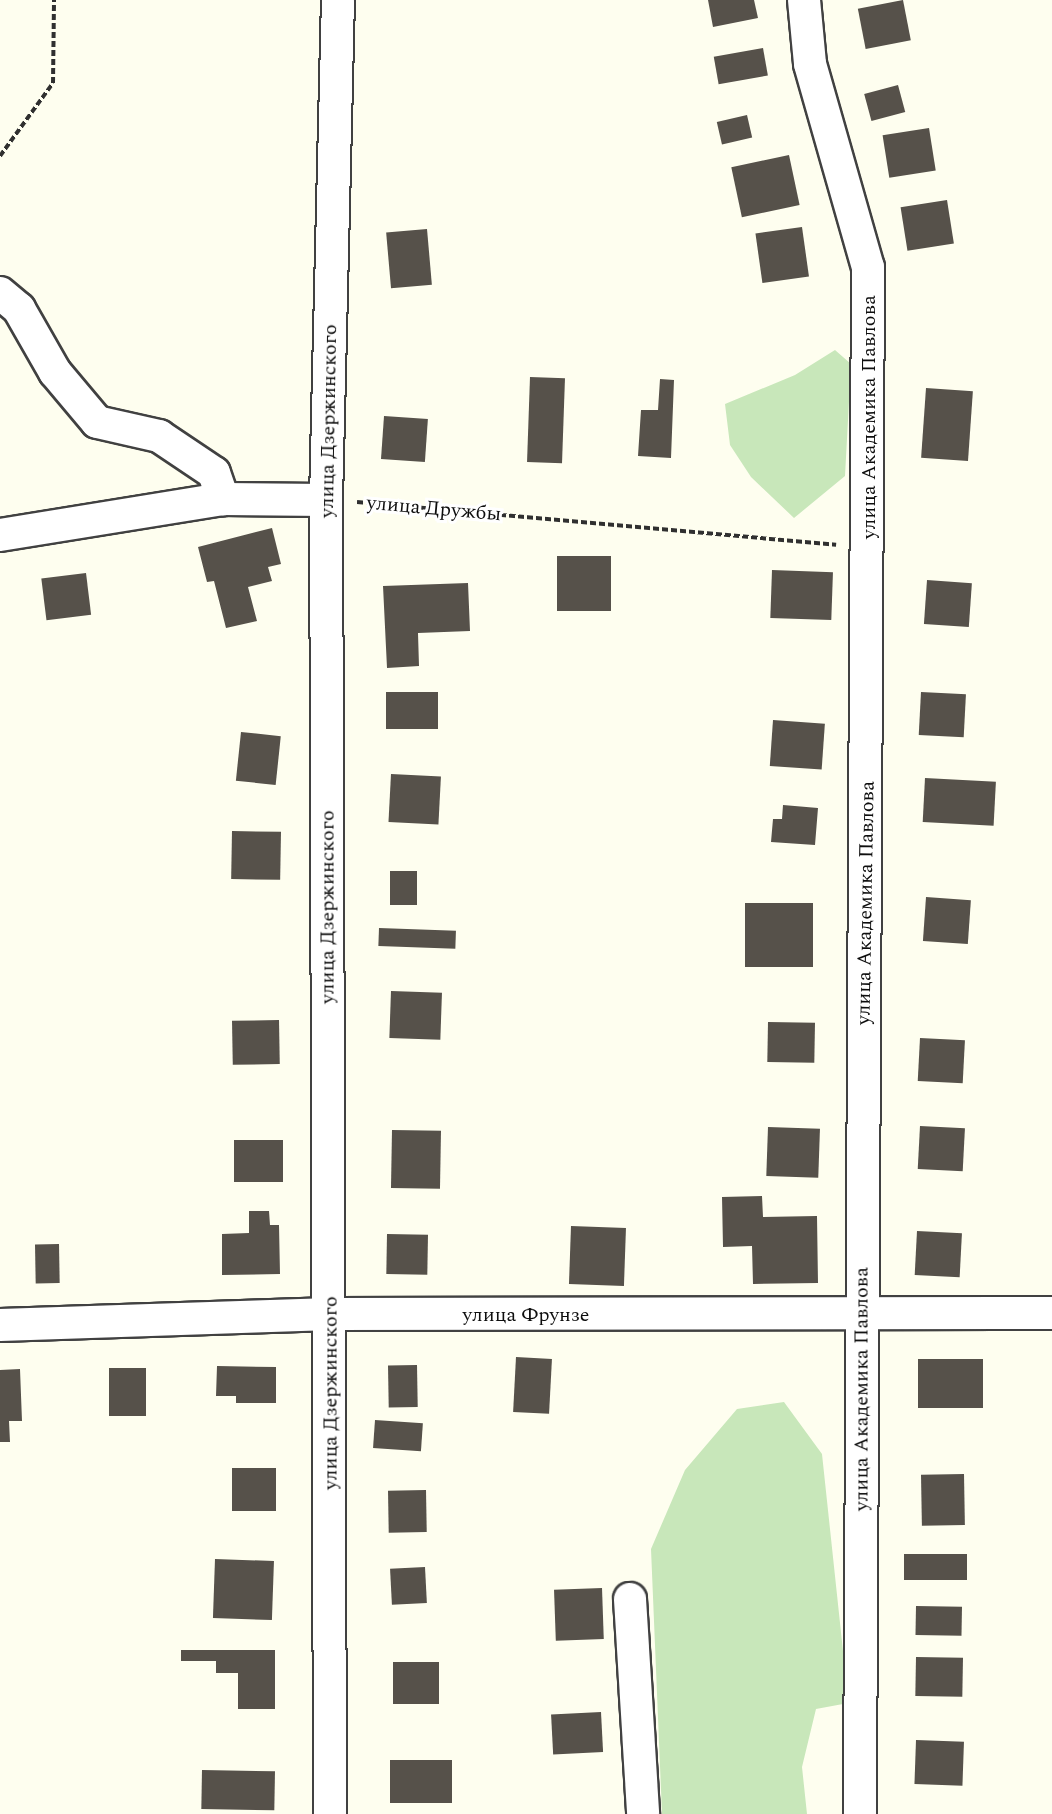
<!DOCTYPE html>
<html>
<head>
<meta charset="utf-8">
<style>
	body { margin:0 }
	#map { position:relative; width:1052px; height:1814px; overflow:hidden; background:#fefeef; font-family:Spectral,serif }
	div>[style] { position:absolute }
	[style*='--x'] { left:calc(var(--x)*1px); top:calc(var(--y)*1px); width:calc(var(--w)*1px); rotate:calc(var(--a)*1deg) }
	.green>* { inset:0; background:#c8e7ba }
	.building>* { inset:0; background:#56514a; transform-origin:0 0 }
	.path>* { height:4px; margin-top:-2px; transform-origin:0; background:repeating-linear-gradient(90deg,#303030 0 6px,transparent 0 9px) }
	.roads { filter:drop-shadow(2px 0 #414141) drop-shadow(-2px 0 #414141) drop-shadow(0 2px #414141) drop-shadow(0 -2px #414141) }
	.street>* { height:32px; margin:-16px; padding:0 16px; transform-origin:16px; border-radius:16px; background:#fff }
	span { translate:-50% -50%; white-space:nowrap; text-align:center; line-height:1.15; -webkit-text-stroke:6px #fff; paint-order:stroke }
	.street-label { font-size:20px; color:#0e0e0e }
</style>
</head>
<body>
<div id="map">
	<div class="green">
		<div style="clip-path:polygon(835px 350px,851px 364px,845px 476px,794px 518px,751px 477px,730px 445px,725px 404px,795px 375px)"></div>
		<div style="clip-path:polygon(784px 1402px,822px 1454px,843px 1651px,843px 1704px,816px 1709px,802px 1767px,807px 1814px,662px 1814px,651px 1549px,685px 1470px,737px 1409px)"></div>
	</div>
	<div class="building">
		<div style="clip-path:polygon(708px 0,754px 0,758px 18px,713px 27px)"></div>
		<div style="left:903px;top:0;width:41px;height:46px;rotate:79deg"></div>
		<div style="left:763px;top:48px;width:28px;height:50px;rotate:80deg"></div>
		<div style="left:898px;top:85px;width:28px;height:35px;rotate:75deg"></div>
		<div style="left:747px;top:115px;width:23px;height:31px;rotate:77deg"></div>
		<div style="left:929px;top:128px;width:43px;height:47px;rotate:81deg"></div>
		<div style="left:789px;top:155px;width:51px;height:59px;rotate:78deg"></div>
		<div style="left:947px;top:200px;width:44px;height:47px;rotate:81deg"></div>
		<div style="left:802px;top:227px;width:50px;height:47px;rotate:82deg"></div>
		<div style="left:427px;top:229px;width:56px;height:41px;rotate:85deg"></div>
		<div style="left:530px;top:377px;width:35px;height:85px;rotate:2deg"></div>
		<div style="clip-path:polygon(660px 379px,674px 380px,671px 458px,638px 456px,641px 410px,658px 410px)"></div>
		<div style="left:926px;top:388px;width:47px;height:70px;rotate:4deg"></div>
		<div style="left:384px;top:416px;width:44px;height:43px;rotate:4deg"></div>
		<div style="clip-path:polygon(272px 528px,281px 564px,268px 567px,272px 581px,248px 587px,257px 621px,226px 628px,214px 581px,207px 582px,198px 547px)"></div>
		<div style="left:557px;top:556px;width:54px;height:55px"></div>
		<div style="left:772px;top:570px;width:61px;height:48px;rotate:2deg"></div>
		<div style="left:86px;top:573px;width:42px;height:45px;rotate:83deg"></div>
		<div style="left:927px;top:580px;width:45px;height:44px;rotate:4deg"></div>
		<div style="clip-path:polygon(468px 583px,470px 631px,418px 633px,419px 666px,387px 668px,383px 586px)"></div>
		<div style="left:386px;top:692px;width:52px;height:37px"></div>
		<div style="left:921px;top:692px;width:45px;height:43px;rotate:3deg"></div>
		<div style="left:773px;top:720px;width:52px;height:46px;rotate:4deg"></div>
		<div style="left:241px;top:732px;width:40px;height:49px;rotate:6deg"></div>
		<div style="left:391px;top:774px;width:50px;height:48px;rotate:3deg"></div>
		<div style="left:925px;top:778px;width:71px;height:44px;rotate:3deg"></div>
		<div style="clip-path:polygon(783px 805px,818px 808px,815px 845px,771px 842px,773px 819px,782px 819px)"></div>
		<div style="left:232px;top:831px;width:49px;height:48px;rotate:1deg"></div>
		<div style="left:390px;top:871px;width:27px;height:34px"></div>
		<div style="left:926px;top:897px;width:45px;height:44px;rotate:4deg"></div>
		<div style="left:745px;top:903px;width:68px;height:64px"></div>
		<div style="left:379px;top:928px;width:77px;height:18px;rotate:2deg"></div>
		<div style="left:391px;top:991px;width:51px;height:47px;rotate:2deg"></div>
		<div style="left:279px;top:1020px;width:44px;height:47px;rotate:89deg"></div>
		<div style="left:768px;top:1022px;width:47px;height:40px;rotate:1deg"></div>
		<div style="left:920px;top:1038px;width:45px;height:43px;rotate:3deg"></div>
		<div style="left:920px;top:1126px;width:45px;height:43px;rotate:3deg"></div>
		<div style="left:768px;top:1127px;width:52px;height:49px;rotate:2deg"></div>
		<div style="left:392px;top:1130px;width:49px;height:58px;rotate:1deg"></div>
		<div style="left:234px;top:1140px;width:49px;height:42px"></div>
		<div style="clip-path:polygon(762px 1196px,763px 1217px,817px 1216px,818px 1283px,753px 1284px,752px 1246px,723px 1247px,722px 1197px)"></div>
		<div style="clip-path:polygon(249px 1211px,269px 1211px,270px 1225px,279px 1225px,280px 1274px,222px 1275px,222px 1234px,249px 1233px)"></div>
		<div style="left:571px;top:1226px;width:55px;height:58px;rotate:2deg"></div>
		<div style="left:917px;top:1231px;width:45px;height:44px;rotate:3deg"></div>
		<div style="left:387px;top:1234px;width:41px;height:40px;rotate:1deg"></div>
		<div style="left:59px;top:1244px;width:39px;height:24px;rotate:89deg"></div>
		<div style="left:516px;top:1357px;width:36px;height:55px;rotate:3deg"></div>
		<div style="left:918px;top:1359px;width:65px;height:49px"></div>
		<div style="left:417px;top:1365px;width:42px;height:29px;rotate:89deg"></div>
		<div style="clip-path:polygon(217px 1366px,276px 1367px,276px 1403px,236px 1403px,236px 1396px,216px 1396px)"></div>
		<div style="left:109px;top:1368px;width:37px;height:48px"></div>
		<div style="clip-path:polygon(20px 1369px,22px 1421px,9px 1421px,10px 1442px,0 1442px,0 1370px)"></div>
		<div style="left:375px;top:1420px;width:48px;height:28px;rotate:4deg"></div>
		<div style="left:232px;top:1468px;width:44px;height:43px"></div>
		<div style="left:964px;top:1474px;width:51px;height:43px;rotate:89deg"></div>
		<div style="left:426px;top:1490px;width:42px;height:38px;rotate:89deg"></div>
		<div style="left:904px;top:1554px;width:63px;height:26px"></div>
		<div style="left:215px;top:1559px;width:59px;height:59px;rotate:2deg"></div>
		<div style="left:425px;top:1567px;width:36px;height:35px;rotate:87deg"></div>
		<div style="left:602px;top:1588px;width:51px;height:48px;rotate:88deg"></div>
		<div style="left:916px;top:1606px;width:46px;height:29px;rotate:1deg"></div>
		<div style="clip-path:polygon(181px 1650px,275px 1650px,275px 1709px,238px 1709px,238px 1673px,216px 1673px,216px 1661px,181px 1661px)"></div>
		<div style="left:916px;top:1657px;width:47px;height:39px;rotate:1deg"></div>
		<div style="left:439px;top:1662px;width:42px;height:46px;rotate:90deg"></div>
		<div style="left:601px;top:1712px;width:40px;height:50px;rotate:87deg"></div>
		<div style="left:916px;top:1740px;width:48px;height:44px;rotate:2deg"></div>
		<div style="left:390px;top:1760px;width:62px;height:43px"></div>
		<div style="left:202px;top:1770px;width:73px;height:39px;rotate:1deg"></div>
	</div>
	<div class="path">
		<div style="--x:0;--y:156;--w:90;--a:-54"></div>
		<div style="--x:53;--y:83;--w:83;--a:-89.3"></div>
		<div style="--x:357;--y:502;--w:481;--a:5.1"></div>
	</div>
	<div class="roads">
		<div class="street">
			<div style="--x:804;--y:0;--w:64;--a:84.6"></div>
			<div style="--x:810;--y:64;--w:211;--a:74.1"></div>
			<div style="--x:868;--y:267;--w:1547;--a:90.3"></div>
			<div style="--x:0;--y:293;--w:25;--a:40"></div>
			<div style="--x:19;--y:309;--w:73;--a:60.3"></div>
			<div style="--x:55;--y:372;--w:65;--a:50"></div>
			<div style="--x:97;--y:422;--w:64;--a:12.7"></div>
			<div style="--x:159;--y:436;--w:66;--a:33.9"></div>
			<div style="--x:214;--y:473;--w:28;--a:71"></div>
			<div style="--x:0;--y:535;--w:226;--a:-9.2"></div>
			<div style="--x:223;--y:499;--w:103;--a:0.6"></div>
			<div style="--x:0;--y:1325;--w:331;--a:-1.9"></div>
			<div style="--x:331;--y:1314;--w:721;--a:-0.08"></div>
			<div style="--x:630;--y:1599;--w:215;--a:86.5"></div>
			<div style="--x:330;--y:1814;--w:1314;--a:-90.17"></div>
			<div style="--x:326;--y:500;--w:500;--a:-88.63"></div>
		</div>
	</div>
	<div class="street-label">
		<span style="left:869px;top:417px;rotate:-90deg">улица Академика Павлова</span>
		<span style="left:329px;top:421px;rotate:-89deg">улица Дзержинского</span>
		<span style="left:434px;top:509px;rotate:5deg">улица Дружбы</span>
		<span style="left:866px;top:903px;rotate:-89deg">улица Академика Павлова</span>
		<span style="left:328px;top:907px;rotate:-90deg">улица Дзержинского</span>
		<span style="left:526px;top:1315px">улица Фрунзе</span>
		<span style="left:862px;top:1389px;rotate:-90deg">улица Академика Павлова</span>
		<span style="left:331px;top:1393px;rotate:-90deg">улица Дзержинского</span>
	</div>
</div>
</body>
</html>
